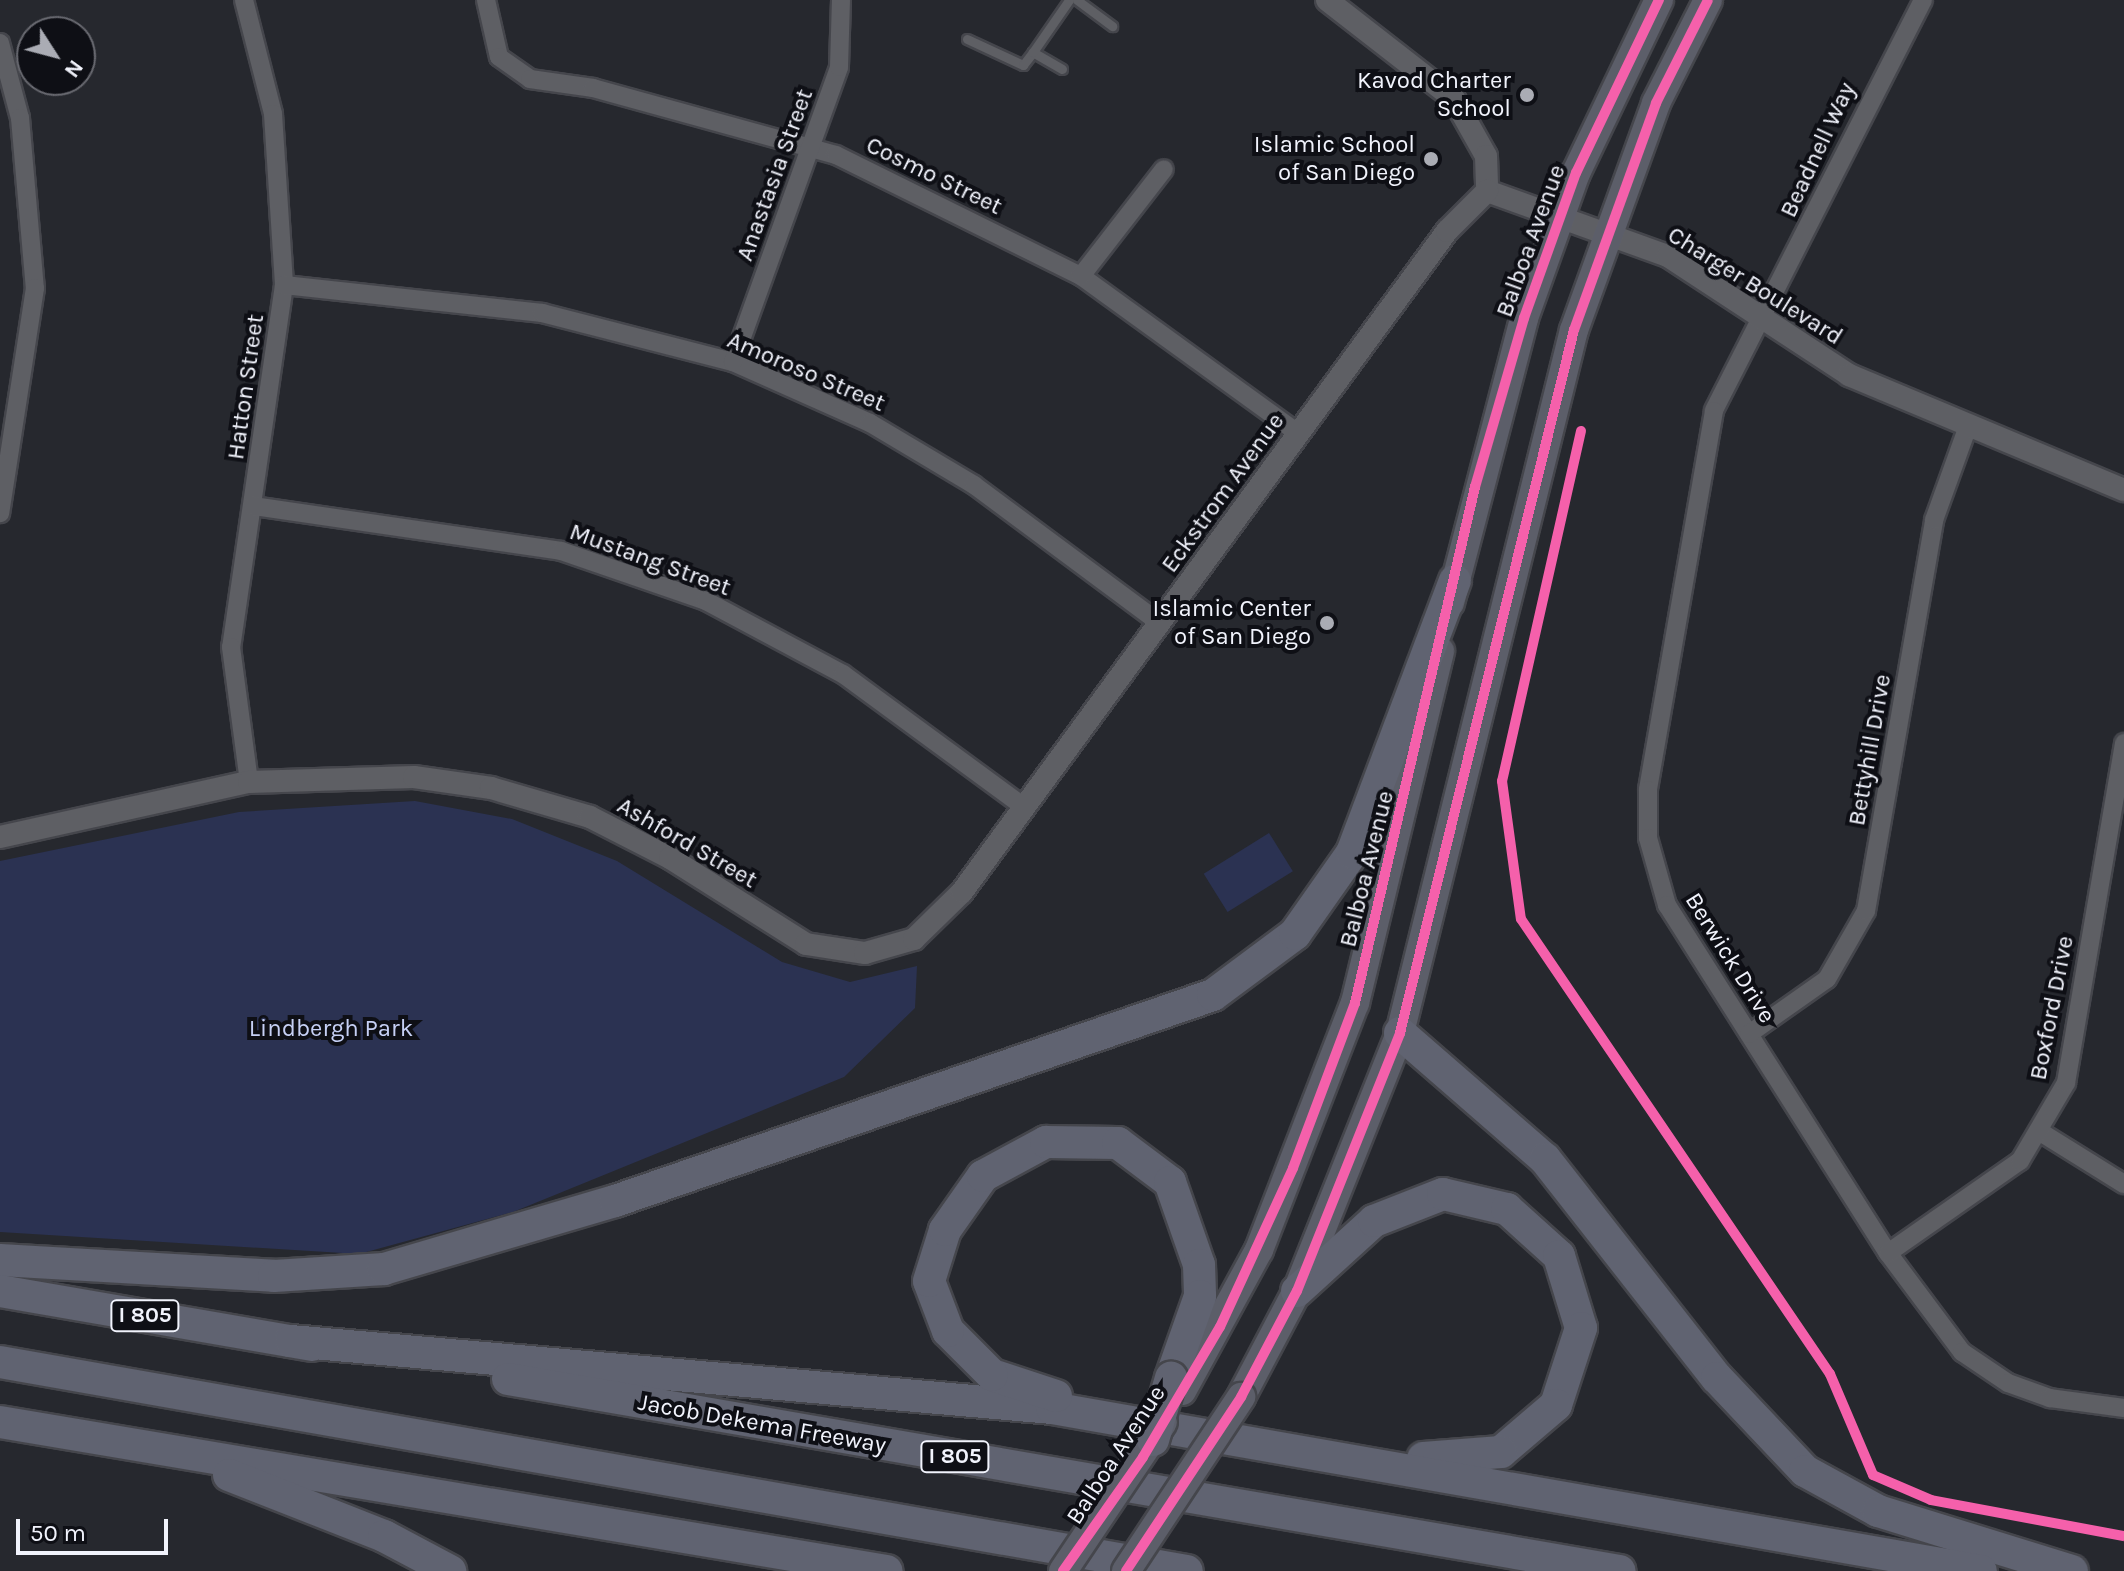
<!DOCTYPE html>
<html>
<head>
<meta charset="utf-8">
<style>
	body { margin:0 }
	#map { position:relative; width:2124px; height:1571px; overflow:hidden; background:#26282e; font-family:Karla,sans-serif }
	div>[style] { position:absolute }
	[style*='--x'] { left:calc(var(--x)*1px); top:calc(var(--y)*1px); width:calc(var(--w)*1px); rotate:calc(var(--a)*1deg) }
	.green>* { inset:0; background:#2b3252; transform-origin:0 0 }
	.roads { filter:drop-shadow(2px 0 #45464c) drop-shadow(-2px 0 #45464c) drop-shadow(0 2px #45464c) drop-shadow(0 -2px #45464c) }
	.service>* { height:9px; margin:-4.5px; padding:0 4.5px; transform-origin:4.5px; border-radius:4.5px; background:#5e5f64 }
	.minor>* { height:18px; margin:-9px; padding:0 9px; transform-origin:9px; border-radius:9px; background:#5e5f64 }
	.tertiary>* { height:22px; margin:-11px; padding:0 11px; transform-origin:11px; border-radius:11px; background:#5e5f64 }
	.primary>* { height:28px; margin:-14px; padding:0 14px; transform-origin:14px; border-radius:14px; background:#5c5e69 }
	.motorway>* { height:32px; margin:-16px; padding:0 16px; transform-origin:16px; border-radius:16px; background:#606371 }
	.bridges { filter:drop-shadow(2px 0 #45464c) drop-shadow(-2px 0 #45464c) drop-shadow(0 2px #45464c) drop-shadow(0 -2px #45464c) }
	.primary-bridge>* { height:28px; margin:-14px; padding:0 14px; transform-origin:14px; border-radius:14px; background:#5c5e69 }
	.motorway-bridge>* { height:32px; margin:-16px; padding:0 16px; transform-origin:16px; border-radius:16px; background:#606371 }
	.cycleway>* { height:10px; margin:-5px; padding:0 5px; transform-origin:5px; border-radius:5px; background:#f560ab }
	.dots>* { width:22px; height:22px; translate:-50% -50%; box-sizing:border-box; border:4px solid #0e0f15; border-radius:50% }
	span { translate:-50% -50%; white-space:nowrap; text-align:center; line-height:1.15; -webkit-text-stroke:8px #0e0f15; paint-order:stroke }
	.shield-label span { padding:2px 6px; background:#0e0f15; border:2px solid; border-radius:6px; -webkit-text-stroke-width:0 }
	.shield-label { font-size:22px; color:#f1f3fc; font-weight:700 }
	.poi-label { font-size:24px; color:#f1f3fc }
	.right { translate:-100% -50%; text-align:right }
	.street-label { font-size:24px; color:#f1f3fc }
	.park-label { font-size:24px; color:#c6d0f5 }
	.north { position:absolute; left:16px; top:16px; width:80px; height:80px; box-sizing:border-box; background:#0e0f15; border:2px solid #696a71; border-radius:50%; rotate:126deg; font-size:22px; font-weight:700; line-height:32px; text-align:center; color:#f1f3fc }
	.north::after { content:''; display:block; margin:auto; width:28px; height:36px; background:#aaacb4; clip-path:polygon(50% 0,100% 100%,50% 72%,0 100%) }
	.scale { position:absolute; left:16px; top:1519px; width:152px; height:36px; box-sizing:border-box; border:4px solid #f1f3fc; border-top:0; padding-left:10px; font-size:24px; line-height:28px; white-space:nowrap; color:#f1f3fc; -webkit-text-stroke:6px #0e0f15; paint-order:stroke }
</style>
</head>
<body>
<div id="map">
	<div class="green">
		<div style="clip-path:polygon(415px 801px,512px 819px,617px 861px,782px 962px,850px 982px,917px 966px,915px 1008px,844px 1077px,513px 1212px,359px 1254px,0 1232px,0 861px,239px 812px)"></div>
		<div style="left:1269px;top:833px;width:45px;height:77px;rotate:58deg"></div>
	</div>
	<div class="roads">
		<div class="service">
			<div style="--x:1077;--y:0;--w:44;--a:36.6"></div>
			<div style="--x:967;--y:39;--w:62;--a:24.9"></div>
			<div style="--x:1023;--y:65;--w:16;--a:-52"></div>
			<div style="--x:1062;--y:69;--w:34;--a:-150"></div>
			<div style="--x:1033;--y:52;--w:63;--a:-55.3"></div>
		</div>
		<div class="minor">
			<div style="--x:244;--y:0;--w:118;--a:75.7"></div>
			<div style="--x:273;--y:114;--w:171;--a:86.3"></div>
			<div style="--x:284;--y:285;--w:366;--a:98.3"></div>
			<div style="--x:231;--y:647;--w:136;--a:82.4"></div>
			<div style="--x:486;--y:0;--w:58;--a:77.2"></div>
			<div style="--x:499;--y:57;--w:38;--a:35"></div>
			<div style="--x:530;--y:79;--w:64;--a:8.1"></div>
			<div style="--x:593;--y:88;--w:252;--a:15.4"></div>
			<div style="--x:836;--y:155;--w:273;--a:26.3"></div>
			<div style="--x:1081;--y:276;--w:268;--a:35.9"></div>
			<div style="--x:1923;--y:0;--w:461;--a:117"></div>
			<div style="--x:1714;--y:411;--w:385;--a:99.9"></div>
			<div style="--x:1648;--y:790;--w:48;--a:90"></div>
			<div style="--x:1648;--y:838;--w:70;--a:74.2"></div>
			<div style="--x:1667;--y:905;--w:412;--a:57.6"></div>
			<div style="--x:1888;--y:1253;--w:124;--a:53.2"></div>
			<div style="--x:1962;--y:1352;--w:55;--a:34"></div>
			<div style="--x:2008;--y:1383;--w:45;--a:19.7"></div>
			<div style="--x:2050;--y:1398;--w:75;--a:7.7"></div>
			<div style="--x:0;--y:43;--w:78;--a:75.1"></div>
			<div style="--x:20;--y:118;--w:171;--a:85"></div>
			<div style="--x:35;--y:288;--w:228;--a:98.8"></div>
			<div style="--x:1081;--y:276;--w:135;--a:-52.2"></div>
			<div style="--x:284;--y:285;--w:260;--a:6.2"></div>
			<div style="--x:542;--y:313;--w:197;--a:14.4"></div>
			<div style="--x:733;--y:362;--w:150;--a:24"></div>
			<div style="--x:870;--y:423;--w:121;--a:30.8"></div>
			<div style="--x:974;--y:485;--w:232;--a:36.6"></div>
			<div style="--x:733;--y:362;--w:313;--a:-70.2"></div>
			<div style="--x:839;--y:67;--w:67;--a:-88.3"></div>
			<div style="--x:253;--y:506;--w:311;--a:8.3"></div>
			<div style="--x:561;--y:551;--w:153;--a:19"></div>
			<div style="--x:706;--y:601;--w:155;--a:28.1"></div>
			<div style="--x:843;--y:674;--w:225;--a:36.3"></div>
			<div style="--x:1749;--y:1034;--w:95;--a:-35.2"></div>
			<div style="--x:1827;--y:979;--w:78;--a:-60.2"></div>
			<div style="--x:1866;--y:911;--w:397;--a:-80.1"></div>
			<div style="--x:1934;--y:520;--w:97;--a:-70.1"></div>
			<div style="--x:2042;--y:1133;--w:97;--a:31.9"></div>
			<div style="--x:1888;--y:1253;--w:161;--a:-34.9"></div>
			<div style="--x:2020;--y:1161;--w:91;--a:-59.5"></div>
			<div style="--x:2066;--y:1083;--w:345;--a:-80.3"></div>
		</div>
		<div class="tertiary">
			<div style="--x:1327;--y:0;--w:161;--a:37.9"></div>
			<div style="--x:1454;--y:99;--w:65;--a:60.7"></div>
			<div style="--x:1486;--y:156;--w:35;--a:88"></div>
			<div style="--x:1487;--y:191;--w:192;--a:19.8"></div>
			<div style="--x:1668;--y:256;--w:217;--a:33.3"></div>
			<div style="--x:1849;--y:375;--w:298;--a:22.7"></div>
			<div style="--x:0;--y:837;--w:255;--a:-12.5"></div>
			<div style="--x:249;--y:782;--w:165;--a:-1.7"></div>
			<div style="--x:414;--y:777;--w:78;--a:8.1"></div>
			<div style="--x:491;--y:788;--w:103;--a:16.3"></div>
			<div style="--x:590;--y:817;--w:90;--a:27.1"></div>
			<div style="--x:670;--y:858;--w:161;--a:32.3"></div>
			<div style="--x:806;--y:944;--w:60;--a:8.7"></div>
			<div style="--x:865;--y:953;--w:51;--a:-15.9"></div>
			<div style="--x:914;--y:939;--w:67;--a:-44.4"></div>
			<div style="--x:962;--y:892;--w:820;--a:-53.73"></div>
			<div style="--x:1447;--y:231;--w:57;--a:-45"></div>
		</div>
		<div class="primary">
			<div style="--x:1450;--y:603;--w:294;--a:-75.4"></div>
			<div style="--x:1524;--y:318;--w:154;--a:-70.3"></div>
			<div style="--x:1576;--y:173;--w:192;--a:-64.4"></div>
			<div style="--x:1182;--y:1391;--w:161;--a:-61.4"></div>
			<div style="--x:1259;--y:1250;--w:265;--a:-68.8"></div>
			<div style="--x:1355;--y:1003;--w:362;--a:-76.4"></div>
			<div style="--x:1241;--y:1397;--w:120;--a:-62.2"></div>
			<div style="--x:1297;--y:1291;--w:278;--a:-68.2"></div>
			<div style="--x:1400;--y:1033;--w:724;--a:-76.1"></div>
			<div style="--x:1574;--y:330;--w:241;--a:-70.1"></div>
			<div style="--x:1656;--y:103;--w:115;--a:-63.2"></div>
		</div>
		<div class="motorway">
			<div style="--x:1400;--y:1033;--w:192;--a:41"></div>
			<div style="--x:1545;--y:1159;--w:278;--a:51.9"></div>
			<div style="--x:1717;--y:1378;--w:128;--a:46.6"></div>
			<div style="--x:1805;--y:1471;--w:83;--a:28.7"></div>
			<div style="--x:1878;--y:1511;--w:203;--a:17.2"></div>
			<div style="--x:0;--y:1260;--w:274;--a:3.3"></div>
			<div style="--x:274;--y:1276;--w:110;--a:-3.6"></div>
			<div style="--x:384;--y:1269;--w:241;--a:-16.4"></div>
			<div style="--x:615;--y:1201;--w:632;--a:-19.01"></div>
			<div style="--x:1213;--y:995;--w:102;--a:-36.6"></div>
			<div style="--x:1295;--y:934;--w:99;--a:-54.9"></div>
			<div style="--x:1352;--y:853;--w:291;--a:-69.3"></div>
			<div style="--x:0;--y:1291;--w:317;--a:9.8"></div>
			<div style="--x:1297;--y:1291;--w:104;--a:-42.3"></div>
			<div style="--x:1374;--y:1221;--w:74;--a:-21.4"></div>
			<div style="--x:1443;--y:1194;--w:66;--a:13.2"></div>
			<div style="--x:1507;--y:1209;--w:70;--a:42.1"></div>
			<div style="--x:1559;--y:1256;--w:75;--a:73"></div>
			<div style="--x:1581;--y:1328;--w:81;--a:108"></div>
			<div style="--x:1556;--y:1405;--w:72;--a:139.5"></div>
			<div style="--x:1501;--y:1452;--w:78;--a:175.6"></div>
			<div style="--x:291;--y:1341;--w:764;--a:5.03"></div>
			<div style="--x:1052;--y:1408;--w:943;--a:9.95"></div>
			<div style="--x:0;--y:1362;--w:1205;--a:9.99"></div>
			<div style="--x:508;--y:1379;--w:1128;--a:9.8"></div>
			<div style="--x:1056;--y:1396;--w:67;--a:-161.8"></div>
			<div style="--x:992;--y:1375;--w:62;--a:-135"></div>
			<div style="--x:948;--y:1331;--w:53;--a:-110.8"></div>
			<div style="--x:929;--y:1281;--w:53;--a:-72.6"></div>
			<div style="--x:945;--y:1230;--w:66;--a:-54.9"></div>
			<div style="--x:983;--y:1176;--w:72;--a:-28.4"></div>
			<div style="--x:1046;--y:1142;--w:72;--a:0.8"></div>
			<div style="--x:1118;--y:1143;--w:65;--a:36.9"></div>
			<div style="--x:1170;--y:1182;--w:88;--a:70.7"></div>
			<div style="--x:1199;--y:1265;--w:31;--a:88"></div>
			<div style="--x:1200;--y:1296;--w:87;--a:109.5"></div>
			<div style="--x:0;--y:1422;--w:899;--a:9.54"></div>
			<div style="--x:229;--y:1475;--w:167;--a:21.5"></div>
			<div style="--x:384;--y:1536;--w:75;--a:27.9"></div>
		</div>
	</div>
	<div class="bridges">
		<div class="primary-bridge">
			<div style="--x:1063;--y:1571;--w:179;--a:-56.1"></div>
			<div style="--x:1126;--y:1571;--w:209;--a:-56.5"></div>
		</div>
		<div class="motorway-bridge">
			<div style="--x:1153;--y:1440;--w:65;--a:-73.8"></div>
		</div>
	</div>
	<div class="cycleway">
		<div style="--x:1581;--y:431;--w:359;--a:102.7"></div>
		<div style="--x:1502;--y:781;--w:139;--a:82.2"></div>
		<div style="--x:1521;--y:919;--w:550;--a:55.82"></div>
		<div style="--x:1830;--y:1374;--w:110;--a:66.9"></div>
		<div style="--x:1873;--y:1475;--w:63;--a:23.3"></div>
		<div style="--x:1931;--y:1500;--w:196;--a:10.6"></div>
		<div style="--x:1063;--y:1571;--w:139;--a:-54.9"></div>
		<div style="--x:1143;--y:1457;--w:151;--a:-59.4"></div>
		<div style="--x:1220;--y:1327;--w:175;--a:-65.3"></div>
		<div style="--x:1293;--y:1168;--w:176;--a:-69.4"></div>
		<div style="--x:1355;--y:1003;--w:530;--a:-76.91"></div>
		<div style="--x:1475;--y:487;--w:176;--a:-73.8"></div>
		<div style="--x:1524;--y:318;--w:154;--a:-70.3"></div>
		<div style="--x:1576;--y:173;--w:192;--a:-64.4"></div>
		<div style="--x:1126;--y:1571;--w:209;--a:-56.5"></div>
		<div style="--x:1241;--y:1397;--w:120;--a:-62.2"></div>
		<div style="--x:1297;--y:1291;--w:278;--a:-68.2"></div>
		<div style="--x:1400;--y:1033;--w:724;--a:-76.1"></div>
		<div style="--x:1574;--y:330;--w:241;--a:-70.1"></div>
		<div style="--x:1656;--y:103;--w:115;--a:-63.2"></div>
	</div>
	<div class="dots">
		<div style="left:1527px;top:95px;background:#aaacb4"></div>
		<div style="left:1431px;top:159px;background:#aaacb4"></div>
		<div style="left:1327px;top:623px;background:#aaacb4"></div>
	</div>
	<div class="shield-label">
		<span style="left:145px;top:1316px">I 805</span>
		<span style="left:955px;top:1457px">I 805</span>
	</div>
	<div class="poi-label">
		<span class="right" style="left:1511px;top:95px">Kavod Charter<br>School</span>
		<span class="right" style="left:1415px;top:159px">Islamic School<br>of San Diego</span>
		<span class="right" style="left:1311px;top:623px">Islamic Center<br>of San Diego</span>
	</div>
	<div class="street-label">
		<span style="left:1818px;top:150px;rotate:-65deg">Beadnell Way</span>
		<span style="left:775px;top:175px;rotate:-70deg">Anastasia Street</span>
		<span style="left:934px;top:176px;rotate:26deg">Cosmo Street</span>
		<span style="left:1531px;top:241px;rotate:-70deg">Balboa Avenue</span>
		<span style="left:1755px;top:286px;rotate:32deg">Charger Boulevard</span>
		<span style="left:806px;top:372px;rotate:23deg">Amoroso Street</span>
		<span style="left:246px;top:387px;rotate:-82deg">Hatton Street</span>
		<span style="left:1223px;top:493px;rotate:-54deg">Eckstrom Avenue</span>
		<span style="left:650px;top:560px;rotate:20deg">Mustang Street</span>
		<span style="left:1870px;top:750px;rotate:-80deg">Bettyhill Drive</span>
		<span style="left:687px;top:843px;rotate:30deg">Ashford Street</span>
		<span style="left:1367px;top:869px;rotate:-76deg">Balboa Avenue</span>
		<span style="left:1730px;top:958px;rotate:58deg">Berwick Drive</span>
		<span style="left:2052px;top:1008px;rotate:-79deg">Boxford Drive</span>
		<span style="left:762px;top:1424px;rotate:10deg">Jacob Dekema Freeway</span>
		<span style="left:1116px;top:1455px;rotate:-57deg">Balboa Avenue</span>
	</div>
	<div class="park-label">
		<span style="left:331px;top:1029px">Lindbergh Park</span>
	</div>
	<div class="north">N</div>
	<div class="scale">50 m</div>
</div>
</body>
</html>
